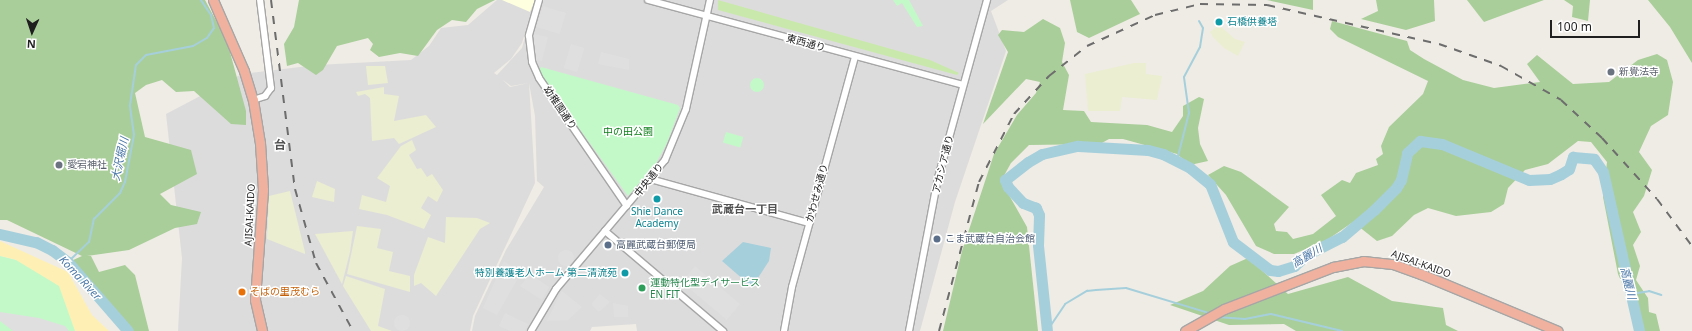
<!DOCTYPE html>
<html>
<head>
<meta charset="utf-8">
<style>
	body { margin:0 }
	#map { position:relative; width:1692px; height:331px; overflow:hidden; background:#efece5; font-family:"Noto Sans","Noto Sans JP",sans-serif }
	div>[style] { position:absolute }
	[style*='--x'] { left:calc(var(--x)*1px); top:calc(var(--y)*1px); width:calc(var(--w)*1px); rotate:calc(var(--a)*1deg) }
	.residential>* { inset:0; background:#dddcdc }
	.education>* { inset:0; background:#feffdf }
	.farmland>* { inset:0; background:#ebeed1 }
	.grass>* { inset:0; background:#c9e9ac }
	.forest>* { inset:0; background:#a9ce9a }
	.sand>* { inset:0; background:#fef0b5 }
	.park>* { inset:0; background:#c3f9c8; transform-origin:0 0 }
	.round { border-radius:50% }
	.parking>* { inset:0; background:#dfdfdf; transform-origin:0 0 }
	.water>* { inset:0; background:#a6cfdc }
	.stream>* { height:2px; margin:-1px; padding:0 1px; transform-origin:1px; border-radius:1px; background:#a6cfdc }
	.river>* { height:11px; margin:-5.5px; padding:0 5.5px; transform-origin:5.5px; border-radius:5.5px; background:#a6cfdc }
	.roads { filter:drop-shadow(1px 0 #a6a6a6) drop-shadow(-1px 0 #a6a6a6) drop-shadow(0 1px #a6a6a6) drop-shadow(0 -1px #a6a6a6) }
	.tertiary>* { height:6px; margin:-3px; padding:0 3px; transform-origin:3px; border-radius:3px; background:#fff }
	.trunk>* { height:9px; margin:-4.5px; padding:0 4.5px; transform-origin:4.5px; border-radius:4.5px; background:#f0b29e }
	.rail>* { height:2px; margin-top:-1px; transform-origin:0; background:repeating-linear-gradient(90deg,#6d6d6d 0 8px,transparent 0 16px) }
	.dots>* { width:11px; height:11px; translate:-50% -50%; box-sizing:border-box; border:2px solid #fff; border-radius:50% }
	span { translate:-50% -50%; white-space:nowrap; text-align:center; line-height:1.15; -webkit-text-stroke:3px #fff; paint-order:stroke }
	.culture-label { font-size:10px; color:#0d838f }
	.left { translate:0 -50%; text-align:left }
	.right { translate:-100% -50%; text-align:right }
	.street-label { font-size:10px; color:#1f1f1f }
	.worship-label { font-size:10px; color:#5b616d }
	.park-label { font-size:10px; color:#0d7d18 }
	.service-label { font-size:10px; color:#4e5e75 }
	.leisure-label { font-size:10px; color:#27864d }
	.food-label { font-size:10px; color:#c56008 }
	.water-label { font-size:11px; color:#4976a6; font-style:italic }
	.neighbourhood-label { font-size:11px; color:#525252; font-weight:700 }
	.quarter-label { font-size:12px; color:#525252; font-weight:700 }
	.north { position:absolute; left:12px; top:12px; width:40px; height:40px; -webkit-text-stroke:3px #fff; paint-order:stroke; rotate:183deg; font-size:11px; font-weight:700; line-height:16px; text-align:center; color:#1f1f1f }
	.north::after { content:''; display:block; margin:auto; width:14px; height:18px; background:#1f1f1f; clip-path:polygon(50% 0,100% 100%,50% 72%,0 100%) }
	.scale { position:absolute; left:1550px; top:20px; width:90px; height:18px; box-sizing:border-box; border:2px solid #1f1f1f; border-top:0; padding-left:5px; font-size:12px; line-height:14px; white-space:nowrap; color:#1f1f1f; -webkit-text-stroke:3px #fff; paint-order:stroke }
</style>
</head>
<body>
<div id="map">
	<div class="residential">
		<div style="clip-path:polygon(evenodd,497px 0,1008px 0,991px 11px,1006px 51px,955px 202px,920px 331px,637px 331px,636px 324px,592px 327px,590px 331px,472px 331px,475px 316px,506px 250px,544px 187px,537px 181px,535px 116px,529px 83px,511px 86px,503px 80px,510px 87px,529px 83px,535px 183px,473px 316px,470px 331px,178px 331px,182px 258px,166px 114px,242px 74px,317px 65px,411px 60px,429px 46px,441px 28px,468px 25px,497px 0,534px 3px,522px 48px,497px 75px,494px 73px,511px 59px,522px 43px,534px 3px)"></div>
	</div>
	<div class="education">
		<div style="clip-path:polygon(502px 0,535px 0,530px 12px)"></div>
	</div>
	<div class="farmland">
		<div style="clip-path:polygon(1219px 25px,1235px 39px,1245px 42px,1238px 56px,1224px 48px,1213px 37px,1210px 32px)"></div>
		<div style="clip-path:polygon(1134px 63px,1146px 63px,1146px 74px,1162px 76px,1157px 100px,1122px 97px,1120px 111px,1088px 111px,1085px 74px)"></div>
		<div style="clip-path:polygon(366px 66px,385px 66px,388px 83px,368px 85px)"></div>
		<div style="clip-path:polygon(384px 87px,384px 94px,399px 96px,394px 121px,426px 115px,436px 127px,399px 144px,394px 138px,372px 141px,370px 98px,365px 94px,358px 96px,356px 92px)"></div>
		<div style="clip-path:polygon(412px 140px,416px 150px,409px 155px,417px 169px,421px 168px,427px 177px,432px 174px,443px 190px,437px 202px,428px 196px,421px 208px,431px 215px,424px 229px,387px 215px,359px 209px,362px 195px,386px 202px,390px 186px,377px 178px,401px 146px)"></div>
		<div style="clip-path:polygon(317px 181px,335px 189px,334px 202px,312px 197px)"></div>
		<div style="clip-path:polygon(290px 191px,305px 252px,305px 254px,267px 239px,269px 196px)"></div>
		<div style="clip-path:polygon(446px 217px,477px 218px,490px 223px,480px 229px,436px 296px,421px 283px,414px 286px,414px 275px,428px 237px,445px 243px)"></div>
		<div style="clip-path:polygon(357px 226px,381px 229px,377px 248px,393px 252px,389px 271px,410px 276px,410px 292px,347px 274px)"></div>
		<div style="clip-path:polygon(353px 231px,350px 252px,342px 284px,315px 234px)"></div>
		<div style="clip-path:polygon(346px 276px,385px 289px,378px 326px,392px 331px,371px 331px,343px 286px)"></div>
	</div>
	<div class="grass">
		<div style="clip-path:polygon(718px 0,930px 60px,959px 73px,957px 75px,718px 10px)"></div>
	</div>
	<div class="forest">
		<div style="clip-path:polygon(0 0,205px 0,227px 41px,246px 111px,246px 125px,231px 124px,194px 91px,176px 92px,162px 80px,146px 85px,135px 93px,145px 137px,191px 150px,197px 174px,160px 194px,171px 205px,201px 212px,197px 224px,175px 228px,129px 250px,87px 256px,91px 256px,99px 272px,125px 265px,135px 275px,149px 331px,131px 331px,71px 261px,82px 256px,7px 220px,0 220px)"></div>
		<div style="clip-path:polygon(299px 0,495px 0,477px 9px,466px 22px,452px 20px,437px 30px,418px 56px,400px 53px,379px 57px,370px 50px,373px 44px,368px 38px,337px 46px,323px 70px,316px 75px,298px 63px,287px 66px,284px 44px,294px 27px)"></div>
		<div style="clip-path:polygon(1131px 0,1140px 14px,1089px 38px,1077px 32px,1070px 0)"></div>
		<div style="clip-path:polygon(1267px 0,1313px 0,1313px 10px)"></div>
		<div style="clip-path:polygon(1376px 0,1434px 0,1435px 21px,1406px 30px,1361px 19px,1378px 11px)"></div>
		<div style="clip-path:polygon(1467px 0,1544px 0,1484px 22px)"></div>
		<div style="clip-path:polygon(1564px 0,1590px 0,1588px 21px,1572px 17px,1573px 6px)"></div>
		<div style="clip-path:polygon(1648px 0,1692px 0,1692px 63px,1670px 27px)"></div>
		<div style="clip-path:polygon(1043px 19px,1060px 28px,1065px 43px,1062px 62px,1069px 75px,1063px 110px,1084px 111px,1091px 122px,1147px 125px,1172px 132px,1183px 116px,1183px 106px,1199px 97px,1204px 99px,1198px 128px,1200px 144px,1208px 161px,1190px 165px,1177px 154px,1123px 139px,1109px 139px,1100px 144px,1029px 145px,1011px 163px,1001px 181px,1027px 227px,1038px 331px,943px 331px,962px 251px,994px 154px,1017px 115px,1036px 93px,1040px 82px,1026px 79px,983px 124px,1008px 52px,998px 35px,1002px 30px,1024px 32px)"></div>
		<div style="clip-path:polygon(1332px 21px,1407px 41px,1410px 50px,1424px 59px,1463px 80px,1494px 88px,1540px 82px,1527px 64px,1537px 55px,1573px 84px,1609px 82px,1638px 60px,1657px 54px,1667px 60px,1673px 82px,1668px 115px,1651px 126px,1639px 152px,1652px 170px,1644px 196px,1633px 212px,1641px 232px,1633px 245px,1640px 266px,1636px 280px,1648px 298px,1649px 312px,1656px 314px,1660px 331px,1643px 331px,1618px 274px,1603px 197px,1607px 162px,1591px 142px,1578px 141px,1548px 164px,1525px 170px,1508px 188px,1504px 204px,1491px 212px,1456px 216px,1428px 208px,1414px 215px,1392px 236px,1377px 241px,1353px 222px,1327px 240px,1294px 254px,1274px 254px,1256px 246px,1226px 195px,1208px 175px,1224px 166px,1241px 172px,1289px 207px,1274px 224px,1276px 231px,1287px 232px,1293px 239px,1313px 234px,1336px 216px,1321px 195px,1342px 180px,1350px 183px,1356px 173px,1378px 165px,1376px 159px,1383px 154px,1381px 146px,1389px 127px,1423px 94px,1428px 81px,1338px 37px,1330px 29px)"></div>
		<div style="clip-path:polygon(1248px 258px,1288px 294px,1348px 277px,1392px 301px,1443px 308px,1446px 325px,1458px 331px,1296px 331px,1284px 324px,1229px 325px,1170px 305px,1203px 291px,1230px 266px)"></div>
	</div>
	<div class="sand">
		<div style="clip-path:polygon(0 241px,68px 272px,92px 315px,109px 331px,75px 331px,70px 321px,16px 260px,0 256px)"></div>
	</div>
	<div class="park">
		<div style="clip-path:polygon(893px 0,909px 0,923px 26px,917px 27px,902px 3px,897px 6px)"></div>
		<div style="clip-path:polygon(541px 67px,678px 105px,680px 108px,667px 143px,655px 165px,628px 196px,542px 77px,539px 71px)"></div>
		<div class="round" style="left:750px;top:78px;width:14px;height:14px"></div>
		<div style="left:726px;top:132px;width:18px;height:11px;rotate:16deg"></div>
		<div style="clip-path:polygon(0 256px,16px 260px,59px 286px,75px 331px,0 331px)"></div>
	</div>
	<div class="parking">
		<div style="left:543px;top:6px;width:24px;height:22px;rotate:17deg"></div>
		<div style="clip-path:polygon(534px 34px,548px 37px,542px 61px,534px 58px)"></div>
		<div style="left:571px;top:44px;width:14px;height:25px;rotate:17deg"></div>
		<div style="clip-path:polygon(601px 52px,629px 59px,629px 70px,598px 64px)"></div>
		<div class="round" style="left:558px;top:250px;width:16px;height:16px"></div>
		<div style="clip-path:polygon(504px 261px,521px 273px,497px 315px,483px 308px)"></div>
		<div style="left:695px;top:266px;width:59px;height:21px;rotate:40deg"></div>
		<div style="clip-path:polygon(530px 274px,549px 287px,542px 300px,520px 286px)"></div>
		<div style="clip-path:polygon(562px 291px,582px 307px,568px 320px,547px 321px)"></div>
		<div style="clip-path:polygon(600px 294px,610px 302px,599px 312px,591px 304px)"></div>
		<div style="clip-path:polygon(613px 303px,628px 306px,628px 317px,614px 317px)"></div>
		<div style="clip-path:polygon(0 312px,39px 318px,65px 326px,69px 331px,13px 331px,0 321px)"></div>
		<div style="clip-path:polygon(505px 313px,528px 324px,525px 331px,510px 331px,499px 326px)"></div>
		<div class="round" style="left:394px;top:315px;width:16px;height:16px"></div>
	</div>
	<div class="water">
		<div style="clip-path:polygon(743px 242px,771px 248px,769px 261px,752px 287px,722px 261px)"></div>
	</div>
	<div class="stream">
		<div style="--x:1177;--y:160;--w:49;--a:-75.7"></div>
		<div style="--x:1189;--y:113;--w:36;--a:-98"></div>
		<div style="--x:1184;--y:77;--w:34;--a:-62"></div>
		<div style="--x:1200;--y:47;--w:19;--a:-81"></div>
		<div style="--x:1203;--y:28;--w:8;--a:-120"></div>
		<div style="--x:68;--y:262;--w:29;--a:-44"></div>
		<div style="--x:89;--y:242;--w:24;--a:-78"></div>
		<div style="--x:94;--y:219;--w:37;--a:-45"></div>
		<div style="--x:120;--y:193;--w:12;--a:-66"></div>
		<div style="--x:125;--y:182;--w:48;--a:-79.2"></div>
		<div style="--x:134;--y:135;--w:30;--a:-98"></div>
		<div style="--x:130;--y:105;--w:40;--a:-81.5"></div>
		<div style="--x:136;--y:65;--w:14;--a:-45"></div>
		<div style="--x:146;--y:55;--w:48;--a:-10.8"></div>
		<div style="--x:193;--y:46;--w:16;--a:-30"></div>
		<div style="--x:207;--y:38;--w:12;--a:-55"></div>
		<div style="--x:214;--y:28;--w:13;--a:-103"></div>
		<div style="--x:211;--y:15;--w:18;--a:-124"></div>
		<div style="--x:1631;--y:294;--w:18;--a:-9"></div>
		<div style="--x:1649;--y:291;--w:13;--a:18"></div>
		<div style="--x:1217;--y:317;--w:28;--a:4"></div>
		<div style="--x:1245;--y:319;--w:26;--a:-11"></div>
		<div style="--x:1271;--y:314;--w:73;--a:13.5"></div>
		<div style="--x:1047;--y:331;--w:32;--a:-56"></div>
		<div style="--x:1065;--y:304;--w:26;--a:-31"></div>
		<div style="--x:1087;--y:291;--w:9;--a:-6"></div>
		<div style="--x:1096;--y:290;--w:30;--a:-4"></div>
		<div style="--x:1126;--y:288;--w:87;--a:16.8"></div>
	</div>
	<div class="river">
		<div style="--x:0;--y:234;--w:37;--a:13"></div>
		<div style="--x:36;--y:242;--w:18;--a:27"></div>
		<div style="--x:52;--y:250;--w:20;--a:37"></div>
		<div style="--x:68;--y:262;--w:91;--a:49"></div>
		<div style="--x:1047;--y:331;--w:86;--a:-96"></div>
		<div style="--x:1038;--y:245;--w:30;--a:-88"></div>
		<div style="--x:1039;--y:215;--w:8;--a:-113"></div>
		<div style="--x:1036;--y:208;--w:14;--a:-159"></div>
		<div style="--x:1023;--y:203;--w:22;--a:-133"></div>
		<div style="--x:1008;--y:187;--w:8;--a:-113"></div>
		<div style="--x:1005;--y:180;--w:29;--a:-38"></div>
		<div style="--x:1028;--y:162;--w:16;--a:-30"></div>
		<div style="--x:1042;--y:154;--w:37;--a:-13"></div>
		<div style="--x:1078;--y:146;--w:70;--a:3.3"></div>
		<div style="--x:1148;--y:150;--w:16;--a:15"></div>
		<div style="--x:1163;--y:154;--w:30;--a:27"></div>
		<div style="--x:1190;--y:168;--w:26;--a:39"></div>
		<div style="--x:1210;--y:184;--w:62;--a:68.4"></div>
		<div style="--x:1233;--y:242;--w:46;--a:37.1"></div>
		<div style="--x:1270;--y:270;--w:8;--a:7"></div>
		<div style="--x:1278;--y:271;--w:17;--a:-17"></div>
		<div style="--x:1294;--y:266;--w:18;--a:-41"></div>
		<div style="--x:1308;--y:254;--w:38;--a:-27"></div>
		<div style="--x:1342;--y:237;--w:42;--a:-40.2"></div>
		<div style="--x:1374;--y:210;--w:31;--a:-45"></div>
		<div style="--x:1396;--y:188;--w:9;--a:-58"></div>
		<div style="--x:1401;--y:180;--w:28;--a:-77"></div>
		<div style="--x:1407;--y:153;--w:18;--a:-43"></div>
		<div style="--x:1420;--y:141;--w:22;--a:8"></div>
		<div style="--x:1442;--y:144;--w:94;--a:22.5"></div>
		<div style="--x:1529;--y:180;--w:21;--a:-3"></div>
		<div style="--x:1550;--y:179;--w:12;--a:-24"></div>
		<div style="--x:1561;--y:174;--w:9;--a:-32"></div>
		<div style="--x:1569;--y:169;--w:13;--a:-72"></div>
		<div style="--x:1573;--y:157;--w:21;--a:5"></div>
		<div style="--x:1594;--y:159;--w:16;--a:55"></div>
		<div style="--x:1603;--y:172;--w:163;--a:77.2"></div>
	</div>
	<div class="roads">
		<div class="tertiary">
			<div style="--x:539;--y:0;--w:37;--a:106"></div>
			<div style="--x:529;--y:36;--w:26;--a:83"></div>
			<div style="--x:532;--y:62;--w:17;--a:66"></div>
			<div style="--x:539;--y:78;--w:155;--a:55.5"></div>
			<div style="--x:648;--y:0;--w:326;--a:15.1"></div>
			<div style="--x:253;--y:100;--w:13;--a:-18"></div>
			<div style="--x:265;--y:96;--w:10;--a:-53"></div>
			<div style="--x:271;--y:88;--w:89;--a:-97.1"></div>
			<div style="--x:650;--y:179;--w:165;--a:15.5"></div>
			<div style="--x:605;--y:231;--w:155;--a:40.3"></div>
			<div style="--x:531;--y:331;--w:49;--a:-59.2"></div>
			<div style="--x:556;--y:289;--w:169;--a:-49.8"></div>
			<div style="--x:665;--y:160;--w:55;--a:-67.6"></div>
			<div style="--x:686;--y:109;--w:112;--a:-77.6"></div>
			<div style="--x:784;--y:331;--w:45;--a:-79.7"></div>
			<div style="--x:792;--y:287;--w:239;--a:-74.7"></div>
			<div style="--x:909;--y:331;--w:156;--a:-79.3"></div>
			<div style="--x:938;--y:178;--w:185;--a:-74.6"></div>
		</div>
		<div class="trunk">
			<div style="--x:213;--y:0;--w:77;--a:66.4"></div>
			<div style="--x:244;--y:71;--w:30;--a:73"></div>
			<div style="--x:253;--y:100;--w:44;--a:80.8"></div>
			<div style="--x:260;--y:143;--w:47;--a:86.3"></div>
			<div style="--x:263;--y:190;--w:110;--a:94.2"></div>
			<div style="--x:255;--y:300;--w:32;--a:77"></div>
			<div style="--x:1185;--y:331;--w:45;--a:-29.4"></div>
			<div style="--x:1224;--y:309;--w:117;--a:-21.1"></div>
			<div style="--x:1333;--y:267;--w:31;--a:-11"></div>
			<div style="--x:1363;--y:261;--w:30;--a:6"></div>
			<div style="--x:1393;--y:264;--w:30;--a:20"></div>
			<div style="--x:1421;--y:274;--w:148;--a:22.6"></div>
		</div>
	</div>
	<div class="rail">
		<div style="--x:271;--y:0;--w:191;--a:82.8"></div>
		<div style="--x:295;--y:189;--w:77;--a:74.2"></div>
		<div style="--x:316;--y:263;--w:77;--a:61.4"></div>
		<div style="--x:939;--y:331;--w:154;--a:-75"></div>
		<div style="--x:979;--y:182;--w:76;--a:-62.8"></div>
		<div style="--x:1014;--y:114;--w:52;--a:-47.4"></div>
		<div style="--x:1049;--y:76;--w:48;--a:-38.3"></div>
		<div style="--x:1087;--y:46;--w:75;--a:-24.5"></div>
		<div style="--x:1155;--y:15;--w:46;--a:-13.7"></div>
		<div style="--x:1200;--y:4;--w:67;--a:0.9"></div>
		<div style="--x:1267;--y:5;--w:176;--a:12.8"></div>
		<div style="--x:1439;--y:44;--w:66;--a:19.5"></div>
		<div style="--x:1501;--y:66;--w:69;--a:29.5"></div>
		<div style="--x:1561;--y:100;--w:56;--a:42.8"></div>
		<div style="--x:1602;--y:138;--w:82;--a:48"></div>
		<div style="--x:1657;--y:199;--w:59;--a:53.3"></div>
	</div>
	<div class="dots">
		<div style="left:1219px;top:22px;background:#0f9aa8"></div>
		<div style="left:1611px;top:72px;background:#6b7280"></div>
		<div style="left:59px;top:165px;background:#6b7280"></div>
		<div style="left:657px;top:199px;background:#0f9aa8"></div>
		<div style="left:937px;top:239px;background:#5c6f8a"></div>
		<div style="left:608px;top:245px;background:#5c6f8a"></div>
		<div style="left:625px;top:273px;background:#0f9aa8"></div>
		<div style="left:642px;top:288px;background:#2e9e5b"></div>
		<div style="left:242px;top:292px;background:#e8710a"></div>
	</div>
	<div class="culture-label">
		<span class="left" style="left:1227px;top:22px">石橋供養塔</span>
		<span style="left:657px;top:217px">Shie Dance<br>Academy</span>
		<span class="right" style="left:617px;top:273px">特別養護老人ホーム 第二清流苑</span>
	</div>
	<div class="street-label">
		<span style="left:806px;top:43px;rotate:15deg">東西通り</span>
		<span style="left:560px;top:108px;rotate:56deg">幼稚園通り</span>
		<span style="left:943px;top:164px;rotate:-76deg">アカシア通り</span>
		<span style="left:649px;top:180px;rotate:-51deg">中央通り</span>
		<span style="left:817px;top:193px;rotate:-75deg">かわせみ通り</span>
		<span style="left:250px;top:215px;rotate:-87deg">AJISAI-KAIDO</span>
		<span style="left:1421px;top:264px;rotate:20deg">AJISAI-KAIDO</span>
	</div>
	<div class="worship-label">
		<span class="left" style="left:1619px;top:72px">新覺法寺</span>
		<span class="left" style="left:67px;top:165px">愛宕神社</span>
	</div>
	<div class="park-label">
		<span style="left:628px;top:132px">中の田公園</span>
	</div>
	<div class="service-label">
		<span class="left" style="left:945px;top:239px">こま武蔵台自治会館</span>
		<span class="left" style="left:616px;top:245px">高麗武蔵台郵便局</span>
	</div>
	<div class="leisure-label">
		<span class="left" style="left:650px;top:288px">運動特化型デイサービス<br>EN FIT</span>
	</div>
	<div class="food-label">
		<span class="left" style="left:250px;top:292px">そばの里茂むら</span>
	</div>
	<div class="water-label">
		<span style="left:120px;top:159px;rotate:-78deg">大沢堀川</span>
		<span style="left:1307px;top:256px;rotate:-31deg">高麗川</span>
		<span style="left:80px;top:278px;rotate:47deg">Koma River</span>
		<span style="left:1628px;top:283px;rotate:76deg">高麗川</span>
	</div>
	<div class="neighbourhood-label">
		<span style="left:745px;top:209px">武蔵台一丁目</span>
	</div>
	<div class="quarter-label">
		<span style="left:280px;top:145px">台</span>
	</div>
	<div class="north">N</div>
	<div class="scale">100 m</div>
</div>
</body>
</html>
